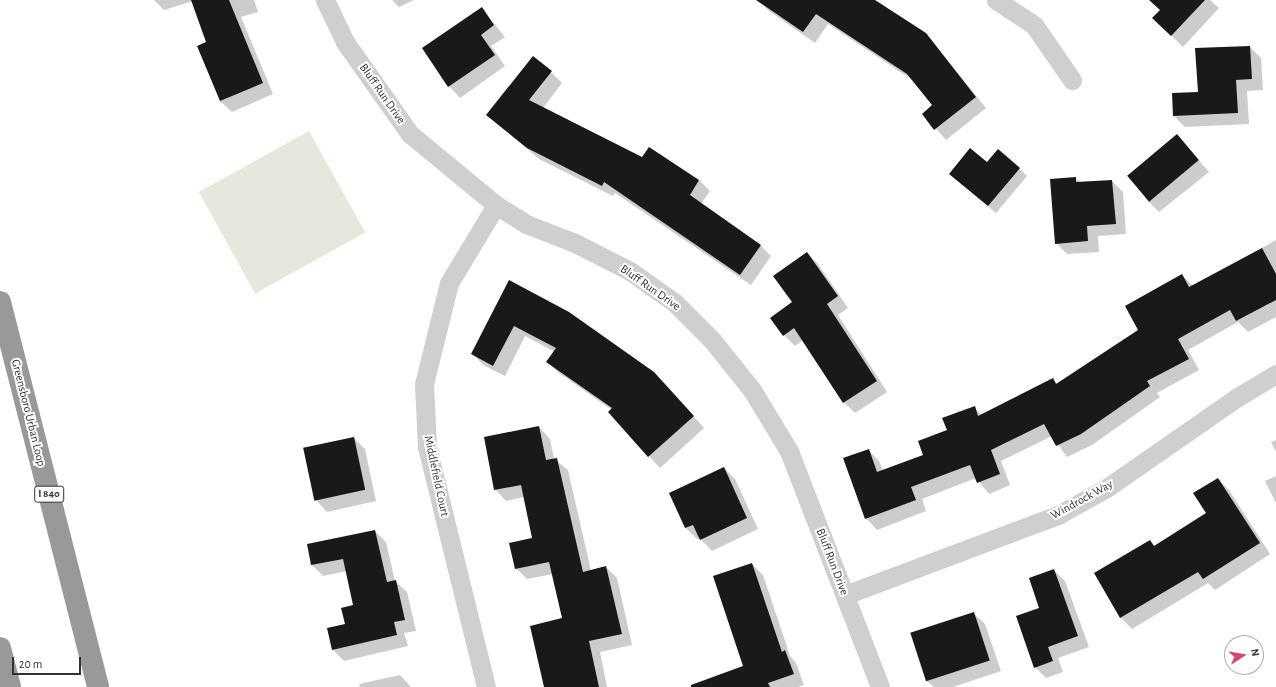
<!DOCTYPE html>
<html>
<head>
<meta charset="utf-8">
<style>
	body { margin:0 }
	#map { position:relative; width:1276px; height:687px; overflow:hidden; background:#fff; font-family:"Alegreya Sans",sans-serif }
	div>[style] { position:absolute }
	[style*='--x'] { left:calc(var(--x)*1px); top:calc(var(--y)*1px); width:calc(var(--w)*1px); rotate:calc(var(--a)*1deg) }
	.green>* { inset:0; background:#e4e8dd; transform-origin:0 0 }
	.shadow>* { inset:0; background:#0003 }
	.building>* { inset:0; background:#191919; transform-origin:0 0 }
	.street>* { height:19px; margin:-9.5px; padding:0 9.5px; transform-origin:9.5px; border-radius:9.5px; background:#cfcfcf }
	.highway>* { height:22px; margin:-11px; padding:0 11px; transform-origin:11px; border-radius:11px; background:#999 }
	span { translate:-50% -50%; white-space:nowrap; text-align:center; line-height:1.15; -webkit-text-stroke:4px #fff; paint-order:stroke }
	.shield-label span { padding:1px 3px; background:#fff; border:1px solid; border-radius:3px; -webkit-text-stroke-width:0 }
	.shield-label { font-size:11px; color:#323232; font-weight:700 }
	.street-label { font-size:12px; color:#323232 }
	.north { position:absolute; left:1224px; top:635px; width:40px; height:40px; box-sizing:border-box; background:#fff; border:1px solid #adadad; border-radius:50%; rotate:78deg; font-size:11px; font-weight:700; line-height:16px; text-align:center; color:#323232 }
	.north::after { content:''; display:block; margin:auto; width:14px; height:18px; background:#d44a6d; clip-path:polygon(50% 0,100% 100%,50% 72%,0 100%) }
	.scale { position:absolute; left:12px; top:657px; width:69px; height:18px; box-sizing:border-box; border:2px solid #323232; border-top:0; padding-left:5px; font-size:12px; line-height:14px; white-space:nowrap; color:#323232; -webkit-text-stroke:3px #fff; paint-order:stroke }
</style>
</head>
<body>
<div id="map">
	<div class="green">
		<div style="left:309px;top:131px;width:116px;height:126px;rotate:61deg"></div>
	</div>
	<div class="shadow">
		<div style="clip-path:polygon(154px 0,254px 0,258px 12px,241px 17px,273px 94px,232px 112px,220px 101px,207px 43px,193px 1px,164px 10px)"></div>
		<div style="clip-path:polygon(392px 0,414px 0,399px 7px)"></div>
		<div style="clip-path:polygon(758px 0,873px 0,926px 34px,986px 108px,946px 140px,923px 114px,933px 106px,914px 81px,828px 24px,815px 43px,769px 11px)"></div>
		<div style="clip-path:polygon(1150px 0,1210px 0,1219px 8px,1183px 47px,1165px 29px,1161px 10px)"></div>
		<div style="clip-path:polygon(482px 9px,505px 37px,491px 46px,505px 66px,460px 98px,449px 86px,423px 49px)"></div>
		<div style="clip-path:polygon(1250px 47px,1261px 58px,1263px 90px,1247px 91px,1249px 124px,1185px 127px,1174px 116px)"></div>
		<div style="clip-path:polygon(551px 72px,562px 83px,543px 108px,643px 159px,699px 180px,710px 191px,701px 204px,760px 245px,771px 256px,751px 285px,615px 193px,613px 196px,539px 159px,487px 115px)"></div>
		<div style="clip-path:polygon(1177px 135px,1209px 172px,1159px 212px,1148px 201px)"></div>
		<div style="clip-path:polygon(1019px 168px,1027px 176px,996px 213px,950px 174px)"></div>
		<div style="clip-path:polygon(1075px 178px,1081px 183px,1112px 181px,1123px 192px,1126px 234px,1098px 236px,1099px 252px,1067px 254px,1056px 243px)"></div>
		<div style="clip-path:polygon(1276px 240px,1276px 317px,1248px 332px,1238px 322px,1188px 350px,1199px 370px,1157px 393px,1160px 397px,1092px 445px,1067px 457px,1052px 436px,1001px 461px,1010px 485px,989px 494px,976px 478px,922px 499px,926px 511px,877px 530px,866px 518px,868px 450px,879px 461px,883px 471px,924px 456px,975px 408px,982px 415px,1053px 380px,1058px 384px,1140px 330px,1182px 275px,1193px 286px)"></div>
		<div style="clip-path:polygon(807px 253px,818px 264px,848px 308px,838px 315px,887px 392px,855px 413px,844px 402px,803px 340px,795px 346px,784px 335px)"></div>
		<div style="clip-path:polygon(510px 282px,665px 384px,704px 428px,660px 468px,609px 412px,612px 410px,559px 373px,548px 362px,555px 352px,525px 336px,505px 376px,483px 365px,472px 353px)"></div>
		<div style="clip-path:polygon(539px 427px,550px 439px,554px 459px,568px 470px,591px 571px,606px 567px,617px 578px,632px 645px,600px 652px,607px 687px,545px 687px,563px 619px,553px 574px,527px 579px,516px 568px,533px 539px,524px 497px,506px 501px,495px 489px)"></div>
		<div style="clip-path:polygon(354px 438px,365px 449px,376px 501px,327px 512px,316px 500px)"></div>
		<div style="clip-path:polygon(1276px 440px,1276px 452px,1271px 442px)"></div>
		<div style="clip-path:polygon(724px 468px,735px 479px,758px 529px,712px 551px,700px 538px,697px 539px,686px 528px,670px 494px)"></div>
		<div style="clip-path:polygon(1276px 476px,1276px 503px,1265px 481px)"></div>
		<div style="clip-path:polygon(1218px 479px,1229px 490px,1270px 554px,1215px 590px,1208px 583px,1132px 629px,1121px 618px,1095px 574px,1150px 541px,1155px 547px,1208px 514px)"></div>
		<div style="clip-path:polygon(375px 531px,386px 542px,395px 581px,407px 592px,416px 631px,404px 633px,408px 646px,344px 661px,333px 650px,354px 606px,347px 571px,323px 576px,312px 565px)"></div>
		<div style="clip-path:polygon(752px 564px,763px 575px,790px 656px,796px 663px,804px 685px,798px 687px,711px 687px,744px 666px)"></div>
		<div style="clip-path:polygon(1054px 570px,1065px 581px,1089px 647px,1058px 658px,1063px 672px,1046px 678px,1035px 667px,1040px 608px)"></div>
		<div style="clip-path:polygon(973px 613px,985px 624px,1001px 671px,953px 687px,934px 687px,927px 681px,912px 634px)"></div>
		<div style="clip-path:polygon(400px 675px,411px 687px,360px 687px,359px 684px)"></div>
	</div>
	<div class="building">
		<div style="clip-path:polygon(191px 0,229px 0,263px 83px,220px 101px,197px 46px,206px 42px)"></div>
		<div style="clip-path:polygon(756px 0,875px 0,926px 33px,976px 97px,934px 130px,922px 114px,932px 105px,907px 74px,816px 14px,803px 32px)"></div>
		<div style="clip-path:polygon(1149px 0,1205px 0,1171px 36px,1152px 18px,1160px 10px)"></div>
		<div style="clip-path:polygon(482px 7px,494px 25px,481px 35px,495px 55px,448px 87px,422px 48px)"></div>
		<div style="clip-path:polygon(1250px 46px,1252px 79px,1236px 80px,1238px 113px,1173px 116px,1172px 93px,1198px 92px,1195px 48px)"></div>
		<div style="clip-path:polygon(533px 56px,552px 71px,529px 100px,642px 157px,649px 147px,699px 180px,690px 195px,761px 245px,740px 275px,604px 182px,602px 186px,527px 148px,486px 115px)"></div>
		<div style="left:1177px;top:134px;width:34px;height:65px;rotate:50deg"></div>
		<div style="clip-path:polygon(970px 148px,987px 162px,998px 149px,1020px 168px,988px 206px,949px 174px)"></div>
		<div style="clip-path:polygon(1076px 177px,1076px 182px,1112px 180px,1116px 224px,1087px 226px,1088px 241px,1055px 244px,1050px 179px)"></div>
		<div style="clip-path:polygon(1262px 248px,1276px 274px,1276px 300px,1236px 321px,1230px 310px,1178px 339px,1189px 359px,1147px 381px,1150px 386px,1081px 434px,1056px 446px,1044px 424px,991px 450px,1000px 474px,977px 483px,970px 465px,911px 487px,916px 500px,865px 519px,843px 458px,869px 449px,877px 472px,923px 455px,918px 441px,947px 430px,942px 418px,975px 406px,978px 416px,1053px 378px,1056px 384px,1138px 330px,1125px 306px,1182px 274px,1189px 287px)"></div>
		<div style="clip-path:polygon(807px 252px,838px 296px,827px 304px,877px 381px,843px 403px,794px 328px,783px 336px,770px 318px,792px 302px,773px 276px)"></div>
		<div style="clip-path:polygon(509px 280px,569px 312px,654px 372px,694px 416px,648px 457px,608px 412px,612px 408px,546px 362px,556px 348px,514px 326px,493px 366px,471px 354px)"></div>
		<div style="clip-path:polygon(539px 426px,546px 460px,557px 458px,583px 572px,606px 566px,622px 634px,589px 641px,599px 687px,544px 687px,530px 626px,562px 618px,549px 562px,515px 569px,509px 543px,532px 538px,521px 485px,494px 490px,484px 437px)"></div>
		<div style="left:354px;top:437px;width:54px;height:52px;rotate:78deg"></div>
		<div style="clip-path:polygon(724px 467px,747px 518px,700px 540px,693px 525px,685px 528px,669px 493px)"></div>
		<div style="clip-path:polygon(1218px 478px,1260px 543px,1203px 579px,1198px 572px,1120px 618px,1094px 573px,1150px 540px,1154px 546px,1206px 513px,1193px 493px)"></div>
		<div style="clip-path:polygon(375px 530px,387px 582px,396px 580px,405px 620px,394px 622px,397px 635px,332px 650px,327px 628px,345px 624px,341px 608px,353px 605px,343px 559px,311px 565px,307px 544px)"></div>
		<div style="clip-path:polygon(752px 563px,782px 652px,785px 650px,794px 674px,768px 683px,770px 687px,691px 687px,691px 685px,743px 666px,713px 576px)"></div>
		<div style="clip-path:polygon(1054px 569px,1078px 636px,1048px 647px,1053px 661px,1034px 668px,1016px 616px,1039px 608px,1029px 578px)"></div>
		<div style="left:974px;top:612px;width:51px;height:67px;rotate:72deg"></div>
	</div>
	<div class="street">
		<div style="--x:325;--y:0;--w:47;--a:64.5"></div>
		<div style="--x:345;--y:42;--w:113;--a:54.8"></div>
		<div style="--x:410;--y:134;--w:112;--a:39.5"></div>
		<div style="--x:496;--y:205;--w:36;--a:32"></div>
		<div style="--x:526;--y:224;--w:53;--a:21.2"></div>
		<div style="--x:575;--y:243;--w:62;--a:27"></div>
		<div style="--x:630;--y:271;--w:55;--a:35.4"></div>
		<div style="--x:675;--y:303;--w:52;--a:45"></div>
		<div style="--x:712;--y:340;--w:64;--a:51.3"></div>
		<div style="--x:752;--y:390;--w:71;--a:58.8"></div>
		<div style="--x:789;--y:451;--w:253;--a:68.9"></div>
		<div style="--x:996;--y:0;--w:45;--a:33.3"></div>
		<div style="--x:1034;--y:25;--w:67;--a:55.4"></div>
		<div style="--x:845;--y:595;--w:228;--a:-20.6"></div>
		<div style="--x:1058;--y:515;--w:57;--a:-29.2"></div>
		<div style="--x:1108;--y:487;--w:156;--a:-34.8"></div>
		<div style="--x:1236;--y:398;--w:47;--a:-31"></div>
		<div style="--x:486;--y:687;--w:248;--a:-103.8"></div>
		<div style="--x:427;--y:446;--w:62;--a:-92.8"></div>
		<div style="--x:424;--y:384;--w:104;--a:-76.1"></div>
		<div style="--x:449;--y:283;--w:91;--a:-58.9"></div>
	</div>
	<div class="highway">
		<div style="--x:0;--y:302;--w:397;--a:75.7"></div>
		<div style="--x:0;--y:648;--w:40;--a:75.6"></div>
	</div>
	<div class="shield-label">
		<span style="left:49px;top:494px">I 840</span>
	</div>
	<div class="street-label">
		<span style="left:382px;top:94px;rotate:55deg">Bluff Run Drive</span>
		<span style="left:650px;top:288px;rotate:35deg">Bluff Run Drive</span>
		<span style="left:28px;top:413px;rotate:76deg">Greensboro Urban Loop</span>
		<span style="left:436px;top:476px;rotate:78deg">Middlefield Court</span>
		<span style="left:1082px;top:500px;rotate:-29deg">Windrock Way</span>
		<span style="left:832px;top:562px;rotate:69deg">Bluff Run Drive</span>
	</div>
	<div class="north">N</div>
	<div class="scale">20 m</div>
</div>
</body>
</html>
